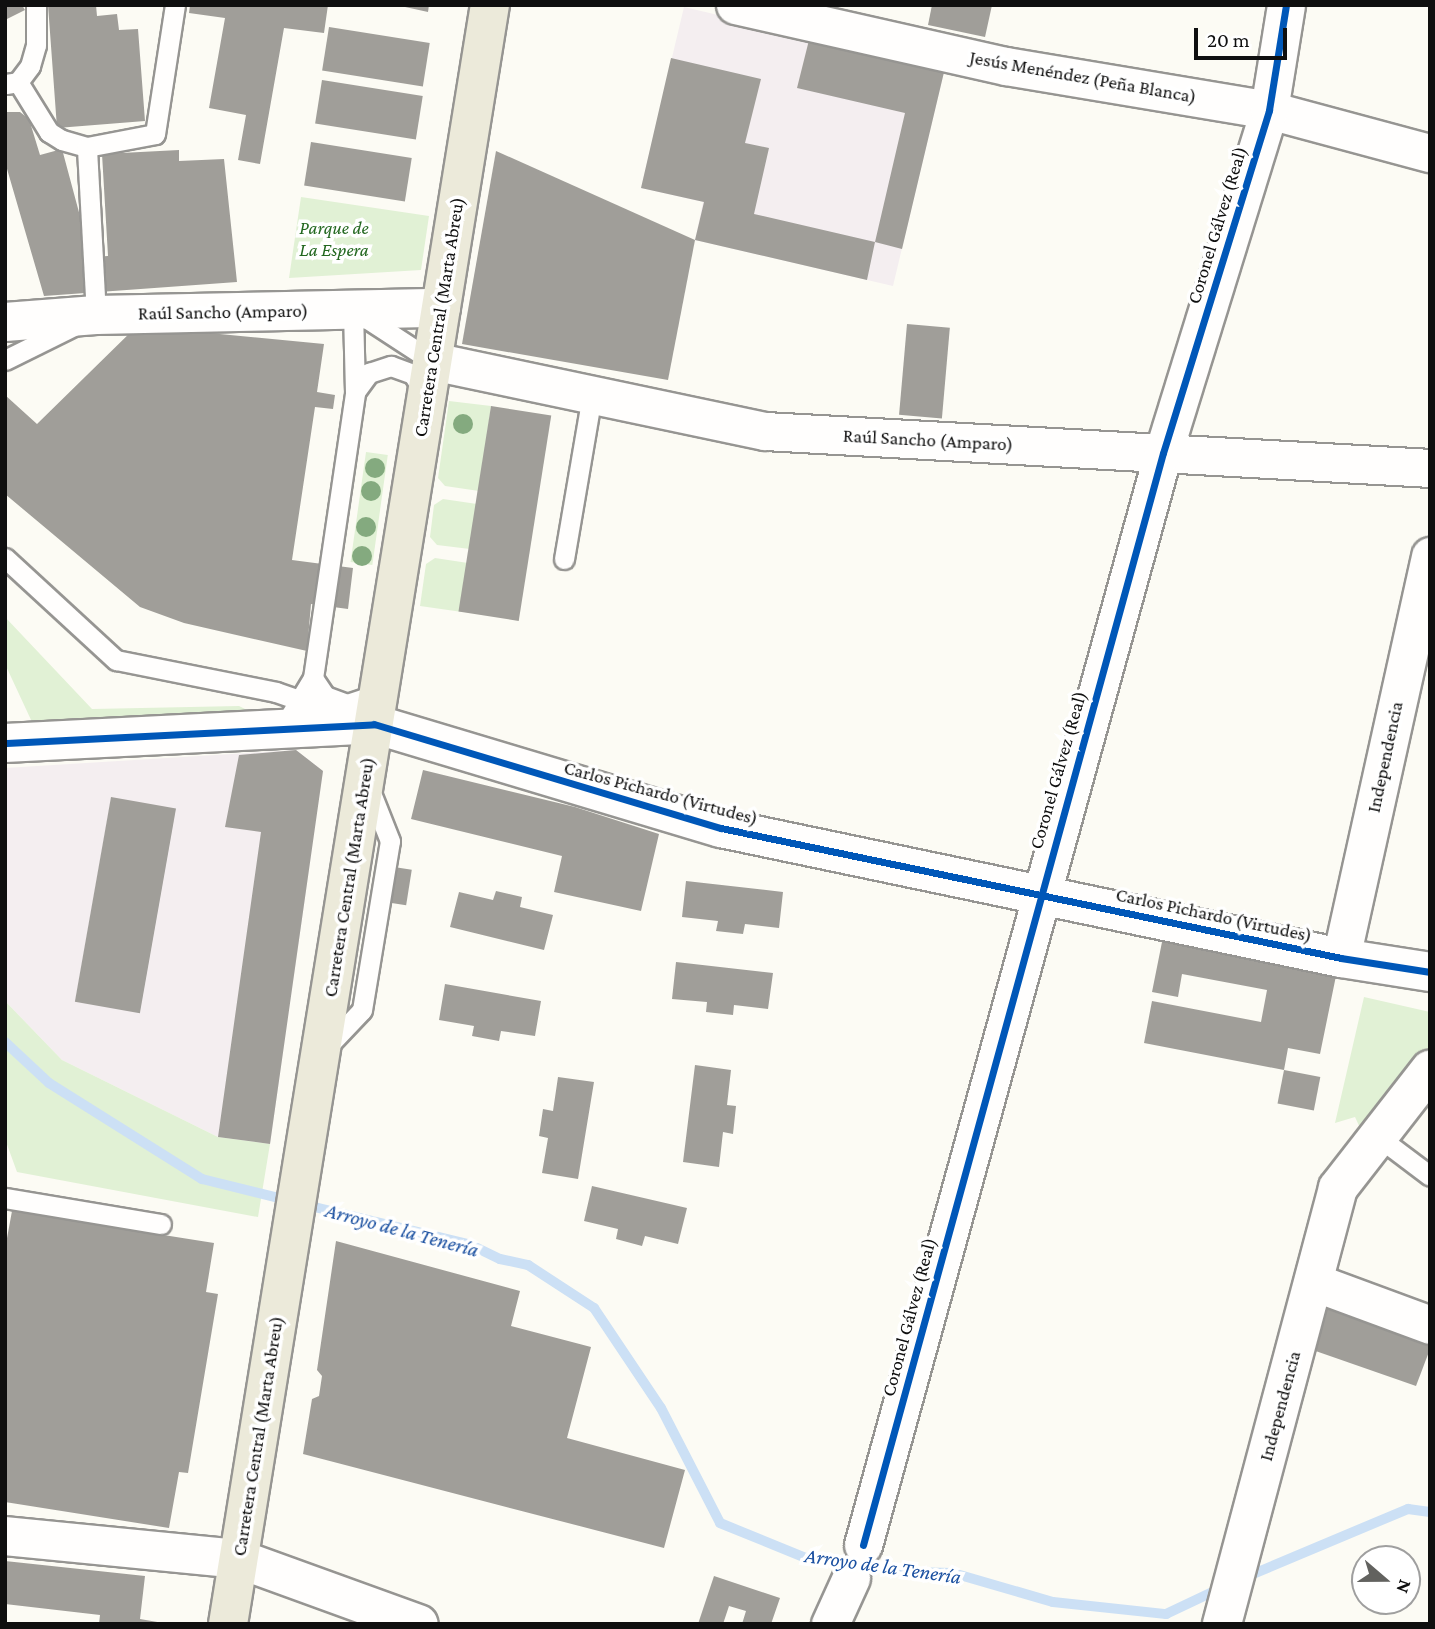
<!DOCTYPE html>
<html>
<head>
<meta charset="utf-8">
<style>
	body { margin:0 }
	#map { position:relative; width:1435px; height:1629px; overflow:hidden; background:#fcfbf4; font-family:"Crimson Pro",serif }
	div>[style] { position:absolute }
	[style*='--x'] { left:calc(var(--x)*1px); top:calc(var(--y)*1px); width:calc(var(--w)*1px); rotate:calc(var(--a)*1deg) }
	.industrial>* { inset:0; background:#f4eef0 }
	.green>* { inset:0; background:#e1f1d5; transform-origin:0 0 }
	.stream>* { height:10px; margin:-5px; padding:0 5px; transform-origin:5px; border-radius:5px; background:#cce0f5 }
	.building>* { inset:0; background:#a09e99; transform-origin:0 0 }
	.roads { filter:drop-shadow(2px 0 #969592) drop-shadow(-2px 0 #969592) drop-shadow(0 2px #969592) drop-shadow(0 -2px #969592) }
	.service>* { height:19px; margin:-9.5px; padding:0 9.5px; transform-origin:9.5px; border-radius:9.5px; background:#fffefd }
	.minor>* { height:37px; margin:-18.5px; padding:0 18.5px; transform-origin:18.5px; border-radius:18.5px; background:#fffefd }
	.tertiary>* { height:38px; margin:-19px; padding:0 19px; transform-origin:19px; border-radius:19px; background:#fffefd }
	.primary>* { height:38px; margin:-19px; padding:0 19px; transform-origin:19px; border-radius:19px; background:#eceada }
	.cycleway>* { height:7px; margin:-3.5px; padding:0 3.5px; transform-origin:3.5px; border-radius:3.5px; background:#0057b8 }
	.trees>* { width:20px; height:20px; margin:-10px; border-radius:50%; background:#84aa7f }
	span { translate:-50% -50%; white-space:nowrap; text-align:center; line-height:1.15; -webkit-text-stroke:7px #fff; paint-order:stroke }
	.street-label { font-size:19px; color:#0f0f0f }
	.park-label { font-size:19px; color:#22671f; font-style:italic }
	.water-label { font-size:21px; color:#194fa0; font-style:italic }
	.frame { position:absolute; inset:0; border:7px solid #0f0f0f; pointer-events:none }
	.north { position:absolute; left:1351px; top:1545px; width:70px; height:70px; box-sizing:border-box; background:#fff; border:2px solid #9f9f9f; border-radius:50%; rotate:110deg; font-size:19px; font-weight:700; line-height:28px; text-align:center; color:#0f0f0f }
	.north::after { content:''; display:block; margin:auto; width:24px; height:32px; background:#62625f; clip-path:polygon(50% 0,100% 100%,50% 72%,0 100%) }
	.scale { position:absolute; left:1194px; top:28px; width:93px; height:32px; box-sizing:border-box; border:4px solid #0f0f0f; border-top:0; padding-left:9px; font-size:21px; line-height:24px; white-space:nowrap; color:#0f0f0f; -webkit-text-stroke:5px #fff; paint-order:stroke }
</style>
</head>
<body>
<div id="map">
	<div class="industrial">
		<div style="clip-path:polygon(684px 7px,945px 68px,893px 286px,695px 240px,703px 202px,641px 188px)"></div>
		<div style="clip-path:polygon(296px 750px,323px 771px,270px 1144px,218px 1137px,62px 1060px,5px 1001px,5px 768px)"></div>
	</div>
	<div class="green">
		<div style="clip-path:polygon(301px 197px,429px 216px,421px 270px,289px 278px)"></div>
		<div style="clip-path:polygon(449px 401px,491px 406px,479px 491px,445px 486px,438px 478px)"></div>
		<div style="left:366px;top:452px;width:22px;height:111px;rotate:8deg"></div>
		<div style="clip-path:polygon(443px 499px,477px 504px,470px 549px,437px 545px,430px 537px,434px 505px)"></div>
		<div style="clip-path:polygon(435px 558px,468px 563px,462px 612px,420px 606px,426px 564px)"></div>
		<div style="clip-path:polygon(5px 617px,92px 709px,239px 706px,261px 717px,32px 722px,5px 664px)"></div>
		<div style="clip-path:polygon(1364px 997px,1430px 1012px,1430px 1046px,1361px 1130px,1355px 1117px,1335px 1123px)"></div>
		<div style="clip-path:polygon(5px 1001px,62px 1060px,218px 1137px,270px 1144px,258px 1217px,17px 1172px,5px 1139px)"></div>
	</div>
	<div class="stream">
		<div style="--x:5;--y:1042;--w:60;--a:43"></div>
		<div style="--x:49;--y:1083;--w:181;--a:32.1"></div>
		<div style="--x:202;--y:1179;--w:88;--a:13.9"></div>
		<div style="--x:302;--y:1204;--w:174;--a:13.6"></div>
		<div style="--x:471;--y:1245;--w:32;--a:26"></div>
		<div style="--x:500;--y:1259;--w:29;--a:12"></div>
		<div style="--x:528;--y:1265;--w:79;--a:33.1"></div>
		<div style="--x:594;--y:1308;--w:120;--a:56.2"></div>
		<div style="--x:661;--y:1408;--w:129;--a:62.8"></div>
		<div style="--x:720;--y:1523;--w:95;--a:22.2"></div>
		<div style="--x:808;--y:1559;--w:100;--a:7.5"></div>
		<div style="--x:907;--y:1572;--w:46;--a:1.2"></div>
		<div style="--x:953;--y:1573;--w:104;--a:16.2"></div>
		<div style="--x:1053;--y:1602;--w:114;--a:6.1"></div>
		<div style="--x:1166;--y:1614;--w:59;--a:-25.3"></div>
		<div style="--x:1246;--y:1577;--w:176;--a:-22.8"></div>
		<div style="--x:1408;--y:1509;--w:22;--a:8"></div>
	</div>
	<div class="building">
		<div style="clip-path:polygon(5px 5px,22px 5px,25px 10px,5px 20px)"></div>
		<div style="clip-path:polygon(48px 5px,96px 5px,97px 16px,117px 14px,119px 30px,138px 29px,145px 121px,57px 128px)"></div>
		<div style="clip-path:polygon(190px 5px,328px 5px,324px 33px,284px 28px,260px 164px,238px 160px,246px 115px,209px 108px,225px 18px,189px 13px)"></div>
		<div style="clip-path:polygon(396px 5px,429px 5px,428px 12px)"></div>
		<div style="clip-path:polygon(932px 5px,992px 5px,985px 37px,928px 25px)"></div>
		<div style="left:329px;top:27px;width:102px;height:44px;rotate:9deg"></div>
		<div style="clip-path:polygon(810px 36px,945px 68px,902px 249px,875px 242px,905px 113px,797px 88px)"></div>
		<div style="clip-path:polygon(671px 58px,761px 79px,745px 143px,769px 148px,754px 214px,875px 242px,867px 280px,695px 240px,704px 202px,641px 188px)"></div>
		<div style="left:322px;top:80px;width:102px;height:44px;rotate:9deg"></div>
		<div style="clip-path:polygon(5px 112px,20px 112px,29px 119px,40px 155px,62px 149px,91px 257px,108px 256px,102px 154px,179px 150px,179px 161px,224px 159px,237px 282px,44px 296px,5px 162px)"></div>
		<div style="left:311px;top:142px;width:102px;height:44px;rotate:9deg"></div>
		<div style="clip-path:polygon(496px 151px,695px 240px,668px 380px,462px 344px)"></div>
		<div style="left:907px;top:324px;width:43px;height:91px;rotate:5deg"></div>
		<div style="clip-path:polygon(137px 326px,324px 344px,317px 392px,335px 395px,333px 409px,315px 407px,292px 560px,353px 568px,348px 609px,311px 604px,307px 651px,184px 623px,140px 607px,5px 494px,5px 395px,37px 424px)"></div>
		<div style="left:491px;top:406px;width:61px;height:208px;rotate:9deg"></div>
		<div style="clip-path:polygon(296px 750px,323px 771px,270px 1144px,218px 1137px,261px 832px,225px 827px,239px 755px)"></div>
		<div style="clip-path:polygon(423px 770px,575px 807px,659px 834px,641px 911px,554px 892px,562px 856px,411px 819px)"></div>
		<div style="left:111px;top:797px;width:66px;height:208px;rotate:10deg"></div>
		<div style="left:394px;top:867px;width:18px;height:36px;rotate:9deg"></div>
		<div style="clip-path:polygon(686px 881px,783px 892px,779px 928px,745px 924px,743px 934px,716px 931px,718px 921px,682px 917px)"></div>
		<div style="clip-path:polygon(496px 891px,522px 897px,520px 907px,553px 915px,544px 950px,450px 927px,459px 892px,493px 900px)"></div>
		<div style="clip-path:polygon(1163px 937px,1337px 971px,1320px 1054px,1288px 1048px,1284px 1070px,1144px 1043px,1152px 1001px,1261px 1022px,1267px 990px,1182px 974px,1178px 997px,1152px 992px)"></div>
		<div style="clip-path:polygon(676px 962px,773px 973px,768px 1009px,734px 1005px,733px 1015px,706px 1012px,707px 1002px,672px 999px)"></div>
		<div style="clip-path:polygon(445px 984px,541px 1001px,535px 1036px,501px 1031px,499px 1041px,472px 1036px,474px 1026px,439px 1020px)"></div>
		<div style="clip-path:polygon(695px 1065px,731px 1070px,727px 1105px,736px 1106px,733px 1134px,723px 1132px,719px 1167px,683px 1162px)"></div>
		<div style="left:1284px;top:1070px;width:37px;height:34px;rotate:11deg"></div>
		<div style="clip-path:polygon(558px 1077px,594px 1082px,578px 1179px,542px 1173px,548px 1138px,539px 1136px,543px 1109px,553px 1111px)"></div>
		<div style="clip-path:polygon(592px 1186px,687px 1208px,678px 1244px,645px 1236px,642px 1246px,616px 1239px,618px 1229px,584px 1221px)"></div>
		<div style="clip-path:polygon(12px 1211px,214px 1243px,206px 1292px,218px 1294px,188px 1473px,179px 1472px,169px 1528px,5px 1502px,5px 1249px)"></div>
		<div style="clip-path:polygon(336px 1241px,520px 1291px,511px 1326px,591px 1347px,567px 1438px,685px 1470px,664px 1548px,303px 1454px,312px 1399px,319px 1396px,322px 1376px,317px 1370px)"></div>
		<div style="clip-path:polygon(1325px 1297px,1430px 1334px,1430px 1349px,1416px 1386px,1307px 1348px)"></div>
		<div style="clip-path:polygon(5px 1561px,145px 1576px,140px 1619px,169px 1624px,99px 1624px,100px 1615px,5px 1604px)"></div>
		<div style="clip-path:polygon(714px 1576px,780px 1598px,771px 1624px,742px 1624px,746px 1611px,729px 1606px,723px 1624px,698px 1624px)"></div>
	</div>
	<div class="roads">
		<div class="service">
			<div style="--x:18;--y:82;--w:59;--a:58.2"></div>
			<div style="--x:49;--y:132;--w:15;--a:32"></div>
			<div style="--x:62;--y:140;--w:26;--a:16"></div>
			<div style="--x:87;--y:147;--w:69;--a:-10.8"></div>
			<div style="--x:155;--y:134;--w:131;--a:-81.2"></div>
			<div style="--x:6;--y:84;--w:12;--a:-9"></div>
			<div style="--x:18;--y:82;--w:20;--a:-53"></div>
			<div style="--x:30;--y:66;--w:22;--a:-74"></div>
			<div style="--x:36;--y:45;--w:40;--a:-90"></div>
			<div style="--x:360;--y:314;--w:86;--a:33.1"></div>
			<div style="--x:5;--y:360;--w:102;--a:-26.3"></div>
			<div style="--x:96;--y:315;--w:168;--a:-93.1"></div>
			<div style="--x:355;--y:392;--w:24;--a:-54"></div>
			<div style="--x:369;--y:373;--w:23;--a:-18"></div>
			<div style="--x:391;--y:366;--w:23;--a:20"></div>
			<div style="--x:413;--y:374;--w:23;--a:59"></div>
			<div style="--x:5;--y:558;--w:151;--a:42.6"></div>
			<div style="--x:116;--y:660;--w:163;--a:11.3"></div>
			<div style="--x:276;--y:692;--w:70;--a:19.2"></div>
			<div style="--x:564;--y:559;--w:166;--a:-80.3"></div>
			<div style="--x:313;--y:678;--w:22;--a:56"></div>
			<div style="--x:325;--y:696;--w:23;--a:20"></div>
			<div style="--x:347;--y:704;--w:23;--a:-18"></div>
			<div style="--x:369;--y:697;--w:13;--a:-48"></div>
			<div style="--x:281;--y:731;--w:62;--a:-58.9"></div>
			<div style="--x:313;--y:678;--w:289;--a:-81.6"></div>
			<div style="--x:355;--y:392;--w:82;--a:-91.4"></div>
			<div style="--x:326;--y:1048;--w:52;--a:-46.5"></div>
			<div style="--x:362;--y:1010;--w:171;--a:-80.6"></div>
			<div style="--x:390;--y:841;--w:57;--a:-111.6"></div>
			<div style="--x:1377;--y:1136;--w:66;--a:37"></div>
			<div style="--x:5;--y:1198;--w:158;--a:9.5"></div>
		</div>
		<div class="minor">
			<div style="--x:735;--y:5;--w:278;--a:12.7"></div>
			<div style="--x:1006;--y:66;--w:267;--a:9.5"></div>
			<div style="--x:1269;--y:110;--w:167;--a:15"></div>
			<div style="--x:432;--y:361;--w:340;--a:11.9"></div>
			<div style="--x:765;--y:431;--w:666;--a:3.18"></div>
			<div style="--x:1341;--y:958;--w:412;--a:-77.5"></div>
			<div style="--x:1314;--y:1282;--w:124;--a:20.3"></div>
			<div style="--x:863;--y:1545;--w:1132;--a:-74.64"></div>
			<div style="--x:1163;--y:453;--w:359;--a:-72.8"></div>
			<div style="--x:1269;--y:110;--w:106;--a:-80.8"></div>
			<div style="--x:830;--y:1624;--w:51;--a:-65.5"></div>
		</div>
		<div class="tertiary">
			<div style="--x:5;--y:322;--w:91;--a:-4.4"></div>
			<div style="--x:96;--y:315;--w:345;--a:-1.2"></div>
			<div style="--x:5;--y:743;--w:369;--a:-2.9"></div>
			<div style="--x:374;--y:724;--w:362;--a:16.7"></div>
			<div style="--x:721;--y:828;--w:633;--a:11.84"></div>
			<div style="--x:1341;--y:958;--w:90;--a:8.9"></div>
			<div style="--x:5;--y:1536;--w:235;--a:5.6"></div>
			<div style="--x:239;--y:1559;--w:191;--a:19.9"></div>
			<div style="--x:1222;--y:1624;--w:451;--a:-75.1"></div>
			<div style="--x:1338;--y:1188;--w:150;--a:-52.1"></div>
		</div>
		<div class="primary">
			<div style="--x:228;--y:1624;--w:1640;--a:-80.81"></div>
		</div>
	</div>
	<div class="cycleway">
		<div style="--x:5;--y:743;--w:369;--a:-2.9"></div>
		<div style="--x:374;--y:724;--w:362;--a:16.7"></div>
		<div style="--x:721;--y:828;--w:633;--a:11.84"></div>
		<div style="--x:1341;--y:958;--w:90;--a:8.9"></div>
		<div style="--x:863;--y:1545;--w:1132;--a:-74.64"></div>
		<div style="--x:1163;--y:453;--w:359;--a:-72.8"></div>
		<div style="--x:1269;--y:110;--w:106;--a:-80.8"></div>
	</div>
	<div class="trees">
		<div style="left:463px;top:424px"></div>
		<div style="left:375px;top:468px"></div>
		<div style="left:371px;top:491px"></div>
		<div style="left:366px;top:527px"></div>
		<div style="left:362px;top:556px"></div>
	</div>
	<div class="street-label">
		<span style="left:1083px;top:77px;rotate:10deg">Jesús Menéndez (Peña Blanca)</span>
		<span style="left:1217px;top:225px;rotate:-73deg">Coronel Gálvez (Real)</span>
		<span style="left:223px;top:312px;rotate:-1deg">Raúl Sancho (Amparo)</span>
		<span style="left:439px;top:317px;rotate:-81deg">Carretera Central (Marta Abreu)</span>
		<span style="left:928px;top:440px;rotate:3deg">Raúl Sancho (Amparo)</span>
		<span style="left:1385px;top:757px;rotate:-78deg">Independencia</span>
		<span style="left:1058px;top:770px;rotate:-74deg">Coronel Gálvez (Real)</span>
		<span style="left:661px;top:793px;rotate:15deg">Carlos Pichardo (Virtudes)</span>
		<span style="left:349px;top:877px;rotate:-81deg">Carretera Central (Marta Abreu)</span>
		<span style="left:1214px;top:915px;rotate:12deg">Carlos Pichardo (Virtudes)</span>
		<span style="left:909px;top:1317px;rotate:-75deg">Coronel Gálvez (Real)</span>
		<span style="left:1280px;top:1406px;rotate:-75deg">Independencia</span>
		<span style="left:258px;top:1436px;rotate:-81deg">Carretera Central (Marta Abreu)</span>
	</div>
	<div class="park-label">
		<span style="left:334px;top:239px">Parque de<br>La Espera</span>
	</div>
	<div class="water-label">
		<span style="left:402px;top:1230px;rotate:15deg">Arroyo de la Tenería</span>
		<span style="left:883px;top:1566px;rotate:8deg">Arroyo de la Tenería</span>
	</div>
	<div class="frame"></div>
	<div class="north">N</div>
	<div class="scale">20 m</div>
</div>
</body>
</html>
